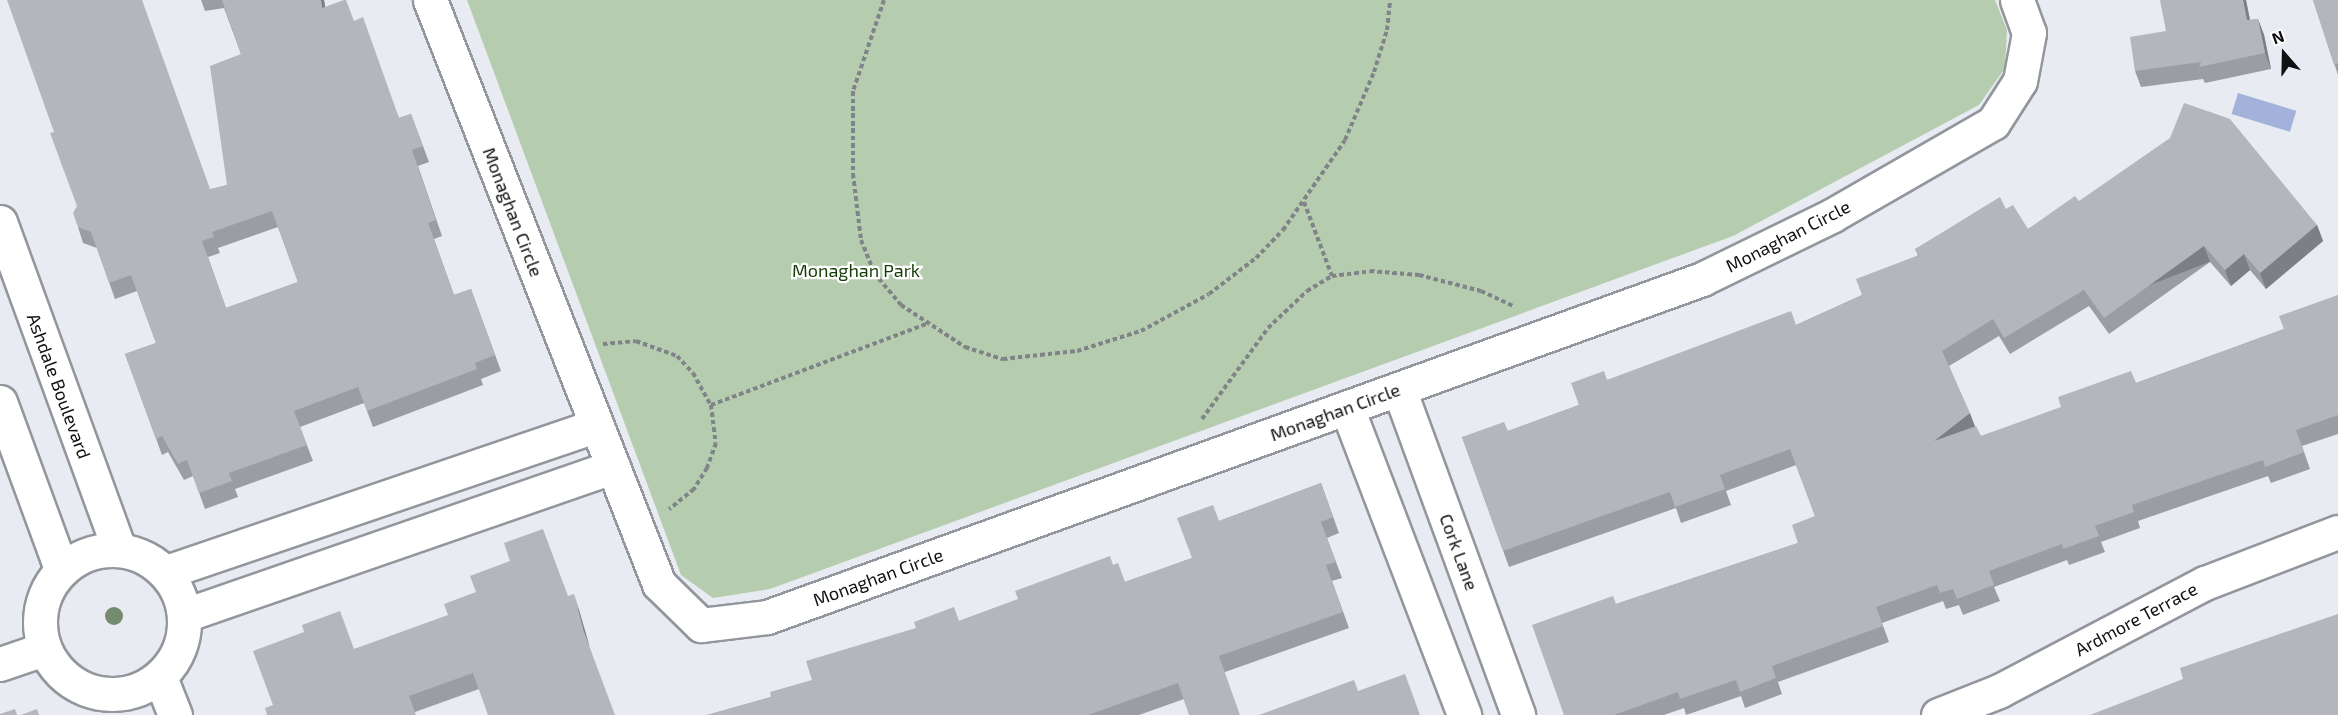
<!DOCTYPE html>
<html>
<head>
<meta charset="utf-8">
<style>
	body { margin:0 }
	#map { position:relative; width:2338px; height:715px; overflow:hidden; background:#e8ebf2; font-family:"Exo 2",sans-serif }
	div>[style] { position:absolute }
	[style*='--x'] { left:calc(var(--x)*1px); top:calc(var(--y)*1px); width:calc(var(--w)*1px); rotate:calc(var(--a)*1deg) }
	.green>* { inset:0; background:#b5cdae }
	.water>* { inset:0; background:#a2b2db; transform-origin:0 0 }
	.path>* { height:4px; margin-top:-2px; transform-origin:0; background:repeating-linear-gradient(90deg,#808387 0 4.5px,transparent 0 7.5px) }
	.roads { filter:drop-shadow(2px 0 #93969c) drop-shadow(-2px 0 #93969c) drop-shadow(0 2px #93969c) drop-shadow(0 -2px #93969c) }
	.minor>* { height:33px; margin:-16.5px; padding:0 16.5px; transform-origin:16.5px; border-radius:16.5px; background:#fff }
	.minor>.ring { margin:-16.5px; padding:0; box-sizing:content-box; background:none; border:33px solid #fff; border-radius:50% }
	.trees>* { width:18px; height:18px; margin:-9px; border-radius:50%; background:#748b70 }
	.wall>* { inset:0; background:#9a9da2 }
	.shaded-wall>* { inset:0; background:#7d7f84; transform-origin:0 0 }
	.building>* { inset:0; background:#b3b6bc }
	span { translate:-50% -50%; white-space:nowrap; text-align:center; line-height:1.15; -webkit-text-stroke:4.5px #fff; paint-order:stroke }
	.street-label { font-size:18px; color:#0f1012 }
	.park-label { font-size:18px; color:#163c05 }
	.north { position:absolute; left:2254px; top:24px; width:60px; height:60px; -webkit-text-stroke:4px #fff; paint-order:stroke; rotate:340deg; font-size:16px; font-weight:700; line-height:24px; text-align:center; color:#0f1012 }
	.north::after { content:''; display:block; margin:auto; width:21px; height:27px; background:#0f1012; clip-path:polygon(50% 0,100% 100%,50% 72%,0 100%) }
</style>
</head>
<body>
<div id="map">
	<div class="green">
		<div style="clip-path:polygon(467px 0,1995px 0,2007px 30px,2005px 68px,1979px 105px,1733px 236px,770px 589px,713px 598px,681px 575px)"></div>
	</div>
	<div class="water">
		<div style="left:2238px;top:93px;width:61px;height:22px;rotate:17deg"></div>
	</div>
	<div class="path">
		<div style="--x:884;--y:0;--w:96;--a:108.8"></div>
		<div style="--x:853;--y:91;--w:83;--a:90"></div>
		<div style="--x:853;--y:174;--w:66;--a:83.1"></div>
		<div style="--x:861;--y:240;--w:35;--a:68"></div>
		<div style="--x:874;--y:273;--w:42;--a:49.8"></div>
		<div style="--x:901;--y:305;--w:77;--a:33.3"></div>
		<div style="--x:965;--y:347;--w:40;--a:18"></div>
		<div style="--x:1003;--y:359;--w:74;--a:-6.2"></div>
		<div style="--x:1077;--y:351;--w:67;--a:-17.4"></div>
		<div style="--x:1141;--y:331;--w:77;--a:-28.6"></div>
		<div style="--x:1209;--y:294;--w:59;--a:-37.5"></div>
		<div style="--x:1256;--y:258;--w:39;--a:-46"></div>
		<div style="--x:1283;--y:230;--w:109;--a:-55.4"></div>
		<div style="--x:1345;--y:140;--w:74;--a:-66.9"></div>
		<div style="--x:1374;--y:72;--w:44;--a:-72.8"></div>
		<div style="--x:1387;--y:30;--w:30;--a:-84"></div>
		<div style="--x:1304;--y:202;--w:79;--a:69.3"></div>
		<div style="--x:603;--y:344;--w:33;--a:-5"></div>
		<div style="--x:636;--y:341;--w:44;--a:20.1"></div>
		<div style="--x:677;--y:356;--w:23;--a:47"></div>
		<div style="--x:693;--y:373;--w:37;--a:61"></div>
		<div style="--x:711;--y:405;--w:38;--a:83"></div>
		<div style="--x:716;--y:443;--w:27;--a:110"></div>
		<div style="--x:707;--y:468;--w:25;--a:122"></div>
		<div style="--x:694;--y:489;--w:32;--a:141"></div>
		<div style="--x:711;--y:405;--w:231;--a:-20.6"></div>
		<div style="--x:1202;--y:419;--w:112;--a:-54"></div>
		<div style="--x:1268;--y:328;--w:54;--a:-43.5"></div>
		<div style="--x:1307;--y:291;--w:29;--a:-31"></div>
		<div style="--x:1332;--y:276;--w:38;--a:-7"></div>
		<div style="--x:1370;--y:271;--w:49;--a:4.7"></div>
		<div style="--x:1419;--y:275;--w:64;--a:14.5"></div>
		<div style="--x:1481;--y:291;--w:35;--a:25"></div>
	</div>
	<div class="roads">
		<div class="minor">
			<div style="--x:430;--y:0;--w:627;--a:68.59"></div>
			<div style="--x:659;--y:584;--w:59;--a:44.3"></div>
			<div style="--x:701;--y:625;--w:66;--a:-6.9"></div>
			<div style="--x:767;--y:617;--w:994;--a:-19.87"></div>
			<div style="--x:1702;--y:279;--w:144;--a:-26"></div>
			<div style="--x:1831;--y:216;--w:187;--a:-29.9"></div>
			<div style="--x:1993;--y:123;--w:50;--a:-57.3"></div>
			<div style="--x:2020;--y:81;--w:49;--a:-79.4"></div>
			<div style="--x:2029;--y:33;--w:35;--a:-110"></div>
			<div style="--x:0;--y:222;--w:348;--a:70"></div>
			<div style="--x:1399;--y:389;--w:347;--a:69.9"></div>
			<div style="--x:0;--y:402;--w:178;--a:69.9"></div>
			<div style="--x:1347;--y:408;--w:329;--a:69.1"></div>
			<div class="ring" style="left:40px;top:550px;width:111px;height:111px"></div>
			<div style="--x:166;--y:572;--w:455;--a:-18.8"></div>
			<div style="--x:185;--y:615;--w:453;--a:-19.1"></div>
			<div style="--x:0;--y:664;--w:46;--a:-18.8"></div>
			<div style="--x:160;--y:677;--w:41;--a:68.5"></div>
			<div style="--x:1938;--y:715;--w:66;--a:-21.5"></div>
			<div style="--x:1999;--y:691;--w:233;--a:-27.7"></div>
			<div style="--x:2205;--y:583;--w:142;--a:-21"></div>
		</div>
	</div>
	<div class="trees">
		<div style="left:114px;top:616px"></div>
	</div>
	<div class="wall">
		<div style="clip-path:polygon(evenodd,201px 0,324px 0,325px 7px,354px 21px,399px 118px,411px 114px,429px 162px,418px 166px,442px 236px,434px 239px,454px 295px,471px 289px,501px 371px,481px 379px,483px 385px,373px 427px,364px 403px,300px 427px,313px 461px,235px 489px,238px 497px,205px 509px,193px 476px,184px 480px,168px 452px,162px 455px,125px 354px,156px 343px,137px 291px,115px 299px,97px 248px,83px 243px,78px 227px,227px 185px,241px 54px,224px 8px,205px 11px,201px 0,278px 227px,298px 282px,226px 308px,208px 257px,220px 253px,218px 248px,278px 227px)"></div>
		<div style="clip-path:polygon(2246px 0,2250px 20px,2258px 19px,2264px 35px,2271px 69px,2205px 83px,2203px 79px,2141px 87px,2135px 71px,2166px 31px)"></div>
		<div style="clip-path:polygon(2313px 0,2338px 0,2338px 75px)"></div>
		<div style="clip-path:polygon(2079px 201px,2317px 225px,2323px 241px,2266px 289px,2250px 270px,2231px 286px,2210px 262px,2109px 334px,2089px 306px,2010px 354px,1999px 336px,1949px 366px,1975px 426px,1981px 436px,2136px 383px,2284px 329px,2338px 295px,2338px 434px,2302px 446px,2310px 469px,2271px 483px,2268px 476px,2138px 521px,2140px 528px,2101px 542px,2105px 552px,2069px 565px,2067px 560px,1994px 587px,2000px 601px,1963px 615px,1959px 605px,1946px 609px,1943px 601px,1882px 623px,1889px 642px,1778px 682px,1782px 694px,1745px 708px,1741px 696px,1686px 715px,1684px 708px,1664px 715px,1564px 715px,1616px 604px,1798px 543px,1815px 516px,1796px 465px,1726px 491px,1731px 505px,1681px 523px,1676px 508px,1509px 567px,1462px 437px,1508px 431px,1579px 405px,1607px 380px,1796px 325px,1862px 295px,1918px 255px,1915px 249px,2006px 209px,2028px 229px)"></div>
		<div style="clip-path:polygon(1321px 483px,1339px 533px,1327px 538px,1342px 578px,1332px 581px,1349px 628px,1225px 672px,1184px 699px,1139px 715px,707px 715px,771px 697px,959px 621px,1113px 565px,1125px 582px,1192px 558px,1219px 521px)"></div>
		<div style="clip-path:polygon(568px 596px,579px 610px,589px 645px,479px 689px,415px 712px,273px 705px,354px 649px)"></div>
	</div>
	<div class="shaded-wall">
		<div style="clip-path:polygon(321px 0,324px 0,328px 24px,322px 8px)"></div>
		<div style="clip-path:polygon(2243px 0,2246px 0,2253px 36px,2247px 20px)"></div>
		<div style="clip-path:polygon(2258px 19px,2264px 35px,2271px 69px,2265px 53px)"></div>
		<div style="clip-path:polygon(2317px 225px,2323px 241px,2266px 289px,2260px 273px)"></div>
		<div style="left:2204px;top:246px;width:17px;height:123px;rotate:69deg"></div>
		<div style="clip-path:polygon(2244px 254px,2250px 270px,2231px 286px,2225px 270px)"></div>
		<div style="clip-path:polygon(1970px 413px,1976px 430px,1934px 441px)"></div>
		<div style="clip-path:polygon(574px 594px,579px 610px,590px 648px,584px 632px)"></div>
	</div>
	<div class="building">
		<div style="clip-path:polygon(evenodd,7px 0,142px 0,210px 189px,227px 185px,210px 66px,241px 54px,222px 0,321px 0,322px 8px,344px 0,346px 0,354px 21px,363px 17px,399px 118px,411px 114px,423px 146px,412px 150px,436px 220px,428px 223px,454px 295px,471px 289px,495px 355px,475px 363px,477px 369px,367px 411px,358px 387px,294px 411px,307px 445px,229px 473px,232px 481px,199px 493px,187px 460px,178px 464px,162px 436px,156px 439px,125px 354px,156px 343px,131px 275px,109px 283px,91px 232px,78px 227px,73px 213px,77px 206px,50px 133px,54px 132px,7px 0,272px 211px,298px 282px,226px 308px,202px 241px,214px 237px,212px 232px,272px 211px)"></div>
		<div style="clip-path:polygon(2160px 0,2243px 0,2247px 20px,2258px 19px,2265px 53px,2199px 67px,2201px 62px,2135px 71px,2130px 37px,2166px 31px)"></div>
		<div style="clip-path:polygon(2313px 0,2338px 0,2338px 63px,2334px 65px)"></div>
		<div style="clip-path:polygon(2184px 103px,2230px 119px,2317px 225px,2260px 273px,2244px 254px,2225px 270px,2204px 246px,2104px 318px,2084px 290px,2004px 338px,1993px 319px,1942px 351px,1970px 413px,1934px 441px,1976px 426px,1981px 436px,2061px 407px,2058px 397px,2131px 371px,2136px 383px,2284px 329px,2279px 316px,2338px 295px,2338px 415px,2296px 430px,2304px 452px,2265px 467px,2263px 460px,2132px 505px,2134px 512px,2095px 526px,2099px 536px,2063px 549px,2062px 544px,1989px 571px,1994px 585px,1957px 599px,1953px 589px,1940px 593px,1937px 585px,1876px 607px,1883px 626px,1772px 666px,1776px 678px,1740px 692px,1736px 680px,1680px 699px,1678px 692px,1614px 715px,1564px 715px,1532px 625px,1613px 596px,1616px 604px,1798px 543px,1792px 525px,1815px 516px,1790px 449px,1720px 475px,1725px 489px,1675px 507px,1670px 492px,1503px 551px,1462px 437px,1504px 422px,1508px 431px,1579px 405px,1571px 383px,1604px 371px,1607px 380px,1791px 311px,1796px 325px,1862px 295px,1856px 279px,1919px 255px,1915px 249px,2000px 197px,2006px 209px,2013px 205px,2028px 229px,2075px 196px,2079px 201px,2170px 138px)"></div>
		<div style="clip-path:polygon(1321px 483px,1333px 517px,1321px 522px,1336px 562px,1326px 565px,1343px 612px,1219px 656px,1240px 715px,1189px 715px,1178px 683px,1088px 715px,707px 715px,771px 697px,770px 692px,812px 680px,806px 661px,916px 628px,914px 622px,954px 607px,959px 621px,1018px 599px,1015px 591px,1110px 556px,1113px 565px,1118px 563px,1125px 582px,1192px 558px,1177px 518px,1213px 505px,1219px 521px)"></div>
		<div style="clip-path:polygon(543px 529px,568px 596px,574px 594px,584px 632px,615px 715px,488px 715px,473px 673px,409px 696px,416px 715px,267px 715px,265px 708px,273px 705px,253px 651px,304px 632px,302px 625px,340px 611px,354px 649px,448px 615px,444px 604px,476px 592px,470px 576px,510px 561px,504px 543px)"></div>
		<div style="clip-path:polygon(2338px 614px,2338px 715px,2090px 715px,2183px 679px,2180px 668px)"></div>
		<div style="clip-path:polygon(1405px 674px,1420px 715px,1259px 715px,1354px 680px,1358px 691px)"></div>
		<div style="clip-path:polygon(15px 709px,17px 715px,0 715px,0 714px)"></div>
		<div style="clip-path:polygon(37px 709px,39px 715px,21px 715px)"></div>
	</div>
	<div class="street-label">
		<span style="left:513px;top:212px;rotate:69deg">Monaghan Circle</span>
		<span style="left:1788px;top:236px;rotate:-27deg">Monaghan Circle</span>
		<span style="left:59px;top:386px;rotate:70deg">Ashdale Boulevard</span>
		<span style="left:1335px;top:412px;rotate:-20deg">Monaghan Circle</span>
		<span style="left:1459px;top:552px;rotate:70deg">Cork Lane</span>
		<span style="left:878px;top:577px;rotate:-20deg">Monaghan Circle</span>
		<span style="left:2136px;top:619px;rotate:-28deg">Ardmore Terrace</span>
	</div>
	<div class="park-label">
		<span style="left:856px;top:270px">Monaghan Park</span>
	</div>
	<div class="north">N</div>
</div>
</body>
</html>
